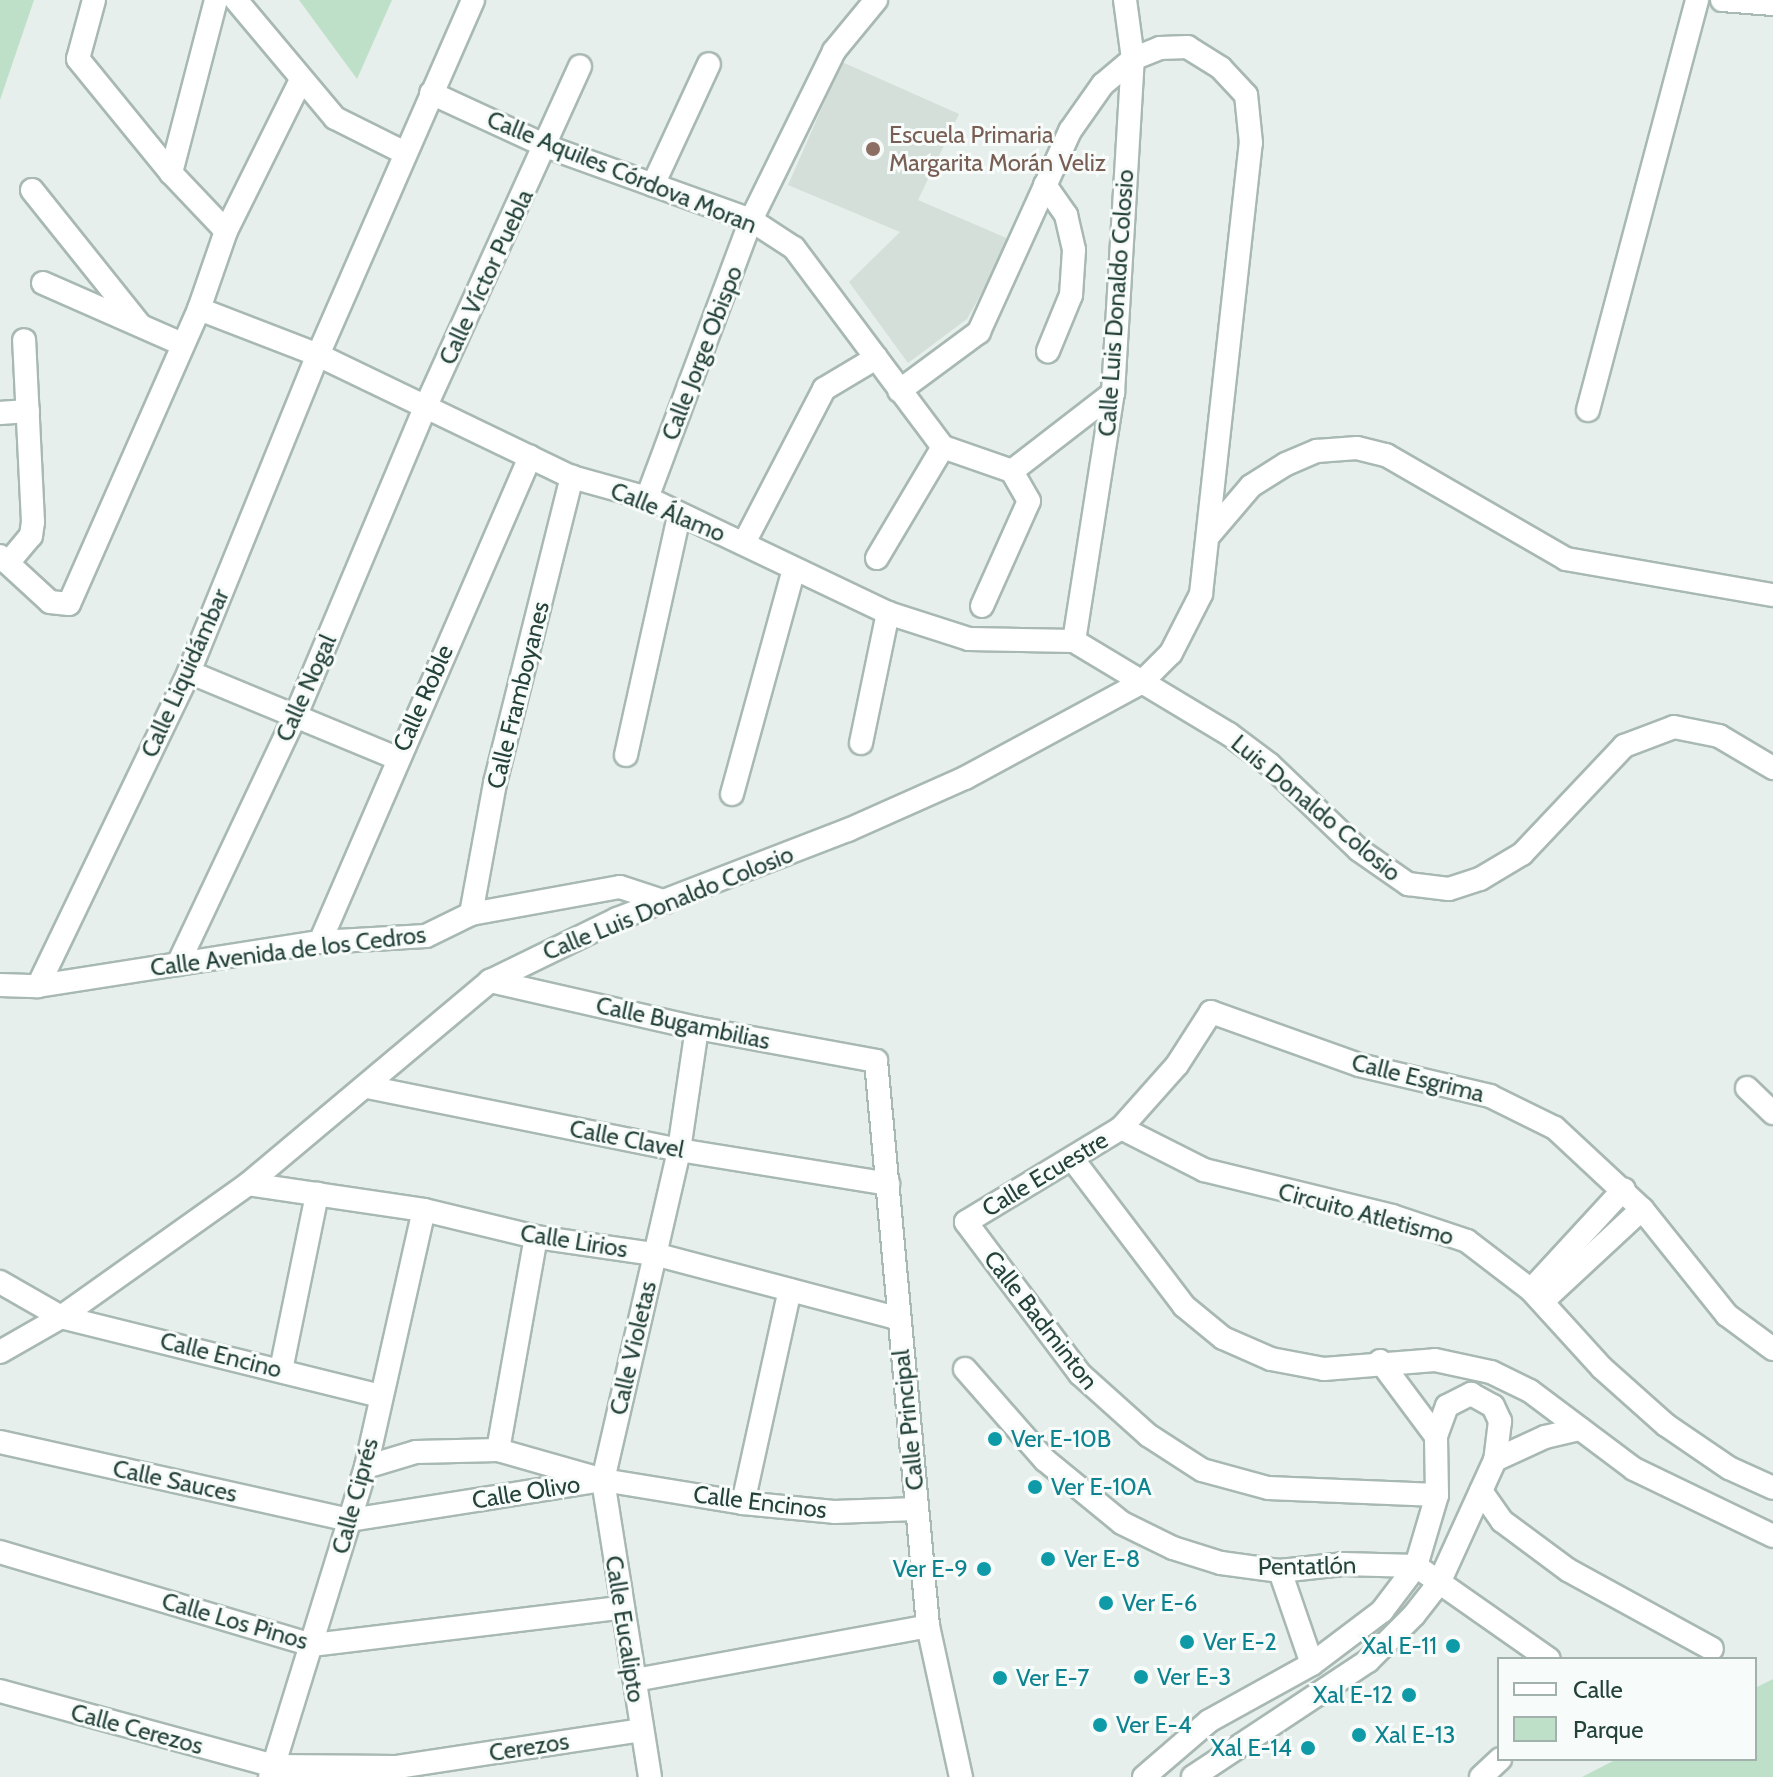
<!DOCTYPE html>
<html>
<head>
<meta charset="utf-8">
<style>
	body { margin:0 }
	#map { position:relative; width:1773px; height:1777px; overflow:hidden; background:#e6efeb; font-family:Cabin,sans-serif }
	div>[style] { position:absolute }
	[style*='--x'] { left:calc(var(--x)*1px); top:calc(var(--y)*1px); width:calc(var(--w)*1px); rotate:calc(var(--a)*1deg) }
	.built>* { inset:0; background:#d4dfda }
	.green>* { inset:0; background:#bfe0c8 }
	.roads { filter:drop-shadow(2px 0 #a8b8b2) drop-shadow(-2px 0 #a8b8b2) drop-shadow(0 2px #a8b8b2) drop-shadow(0 -2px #a8b8b2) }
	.minor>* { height:22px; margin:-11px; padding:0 11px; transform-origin:11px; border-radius:11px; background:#fff }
	.dots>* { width:22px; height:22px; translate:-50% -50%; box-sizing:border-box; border:4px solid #f7fbf9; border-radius:50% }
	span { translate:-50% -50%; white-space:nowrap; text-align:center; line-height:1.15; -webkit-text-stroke:6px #f7fbf9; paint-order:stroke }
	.education-label { font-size:24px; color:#785e54 }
	.left { translate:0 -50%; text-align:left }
	.street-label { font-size:24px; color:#24423a }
	.culture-label { font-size:24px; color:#0d838f }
	.right { translate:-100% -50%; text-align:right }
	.legend { position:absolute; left:1497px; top:1657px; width:260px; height:104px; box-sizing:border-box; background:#f7fbf9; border:2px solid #a3b1ad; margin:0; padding:10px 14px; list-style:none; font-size:24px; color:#24423a }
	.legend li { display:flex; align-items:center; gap:16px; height:40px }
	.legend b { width:40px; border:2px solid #a3b1ad }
</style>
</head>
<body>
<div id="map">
	<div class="built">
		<div style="clip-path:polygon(842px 62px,959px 114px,918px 200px,1011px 240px,967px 319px,908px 363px,849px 282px,900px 232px,788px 185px)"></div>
	</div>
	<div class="green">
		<div style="clip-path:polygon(0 0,34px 0,0 100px)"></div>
		<div style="clip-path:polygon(299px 0,392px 0,357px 79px)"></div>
		<div style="clip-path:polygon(1773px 1679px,1773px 1777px,1582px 1777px,1617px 1759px,1755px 1759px,1755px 1688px)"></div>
	</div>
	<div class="roads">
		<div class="minor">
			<div style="--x:94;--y:0;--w:61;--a:105.2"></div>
			<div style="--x:78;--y:59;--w:147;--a:50.8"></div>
			<div style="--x:216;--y:0;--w:179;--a:104.6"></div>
			<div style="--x:171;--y:173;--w:80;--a:46.5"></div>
			<div style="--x:236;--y:0;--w:154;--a:50"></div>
			<div style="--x:335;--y:118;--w:78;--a:26.6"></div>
			<div style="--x:1722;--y:0;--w:51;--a:4.5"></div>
			<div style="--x:431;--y:93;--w:129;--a:24.8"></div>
			<div style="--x:548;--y:147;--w:216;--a:19.8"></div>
			<div style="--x:751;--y:220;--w:51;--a:33.1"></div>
			<div style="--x:794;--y:248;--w:249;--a:53.2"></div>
			<div style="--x:943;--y:447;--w:73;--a:19.2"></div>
			<div style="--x:653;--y:185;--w:133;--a:-65.2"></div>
			<div style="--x:1045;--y:185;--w:37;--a:55"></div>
			<div style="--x:1066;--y:215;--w:36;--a:77"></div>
			<div style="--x:1074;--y:250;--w:45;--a:93.8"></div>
			<div style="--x:1071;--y:295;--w:61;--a:112.3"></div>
			<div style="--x:32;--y:190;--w:173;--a:51.3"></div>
			<div style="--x:43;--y:283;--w:152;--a:23.7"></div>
			<div style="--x:199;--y:309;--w:128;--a:21.1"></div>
			<div style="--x:318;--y:355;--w:282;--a:25.7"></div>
			<div style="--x:572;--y:477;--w:78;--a:15.6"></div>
			<div style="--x:647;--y:498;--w:267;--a:25.5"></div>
			<div style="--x:888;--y:613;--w:85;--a:17.8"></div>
			<div style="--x:969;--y:639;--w:105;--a:1.1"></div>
			<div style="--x:1074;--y:641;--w:181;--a:31"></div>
			<div style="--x:1229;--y:734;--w:50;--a:36.9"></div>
			<div style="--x:1269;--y:764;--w:124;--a:43.7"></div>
			<div style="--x:1359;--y:850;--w:60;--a:34.8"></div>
			<div style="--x:1408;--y:884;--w:41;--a:7"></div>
			<div style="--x:1449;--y:889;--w:33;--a:-18"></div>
			<div style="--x:1480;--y:879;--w:49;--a:-30.8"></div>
			<div style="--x:1522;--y:854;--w:149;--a:-46.6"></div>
			<div style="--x:1624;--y:746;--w:53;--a:-20.8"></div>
			<div style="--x:1674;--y:727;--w:46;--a:11.3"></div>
			<div style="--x:1719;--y:736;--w:63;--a:30.7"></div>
			<div style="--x:1588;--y:410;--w:424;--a:-75.1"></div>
			<div style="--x:0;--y:413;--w:28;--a:-4"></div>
			<div style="--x:1012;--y:471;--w:128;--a:-37.7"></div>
			<div style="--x:647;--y:498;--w:297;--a:-69.5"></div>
			<div style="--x:751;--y:220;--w:188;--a:-63.8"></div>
			<div style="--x:834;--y:51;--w:66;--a:-50.5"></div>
			<div style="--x:1210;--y:534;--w:63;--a:-49.5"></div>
			<div style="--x:1251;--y:486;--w:41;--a:-32.2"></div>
			<div style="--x:1286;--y:464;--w:34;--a:-23"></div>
			<div style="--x:1317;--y:451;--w:40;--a:-4.3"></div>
			<div style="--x:1357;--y:448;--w:30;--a:14"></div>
			<div style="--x:1386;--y:455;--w:208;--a:30"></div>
			<div style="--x:1566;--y:559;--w:210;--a:9.9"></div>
			<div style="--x:744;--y:543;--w:174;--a:-62.5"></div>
			<div style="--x:824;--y:389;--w:61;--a:-30.8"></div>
			<div style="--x:0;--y:556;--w:68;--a:42.6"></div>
			<div style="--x:50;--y:602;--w:19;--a:6"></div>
			<div style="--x:69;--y:604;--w:322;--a:-66.2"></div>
			<div style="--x:199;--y:309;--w:83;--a:-70.9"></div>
			<div style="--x:226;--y:231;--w:169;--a:-63.6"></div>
			<div style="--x:877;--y:558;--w:129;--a:-59.3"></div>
			<div style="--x:8;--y:563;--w:35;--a:-50"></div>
			<div style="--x:31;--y:536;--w:14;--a:-82"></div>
			<div style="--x:33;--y:522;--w:182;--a:-92.8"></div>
			<div style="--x:982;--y:606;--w:115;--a:-65.9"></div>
			<div style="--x:1029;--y:501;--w:34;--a:-120"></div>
			<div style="--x:1074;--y:641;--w:251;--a:-81.1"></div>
			<div style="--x:1113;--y:393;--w:335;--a:-86.6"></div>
			<div style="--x:1133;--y:59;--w:60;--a:-97.7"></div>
			<div style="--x:189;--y:672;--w:225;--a:22.5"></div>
			<div style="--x:861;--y:743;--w:133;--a:-78.3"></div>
			<div style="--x:626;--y:755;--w:246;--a:-77.5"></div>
			<div style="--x:732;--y:794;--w:233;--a:-74.6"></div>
			<div style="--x:471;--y:914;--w:133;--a:-79.6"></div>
			<div style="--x:495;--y:783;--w:316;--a:-75.9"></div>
			<div style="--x:320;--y:942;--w:529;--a:-66.59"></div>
			<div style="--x:178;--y:964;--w:273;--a:-64.7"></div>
			<div style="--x:295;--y:717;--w:335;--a:-67.2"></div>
			<div style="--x:425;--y:408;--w:375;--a:-65.6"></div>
			<div style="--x:490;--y:981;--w:212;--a:12.8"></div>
			<div style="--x:697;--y:1028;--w:182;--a:10.4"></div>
			<div style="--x:876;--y:1061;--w:567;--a:84.74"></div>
			<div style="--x:928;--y:1626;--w:155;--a:77.7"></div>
			<div style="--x:0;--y:985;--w:38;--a:2"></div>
			<div style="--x:38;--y:986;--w:285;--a:-8.9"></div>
			<div style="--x:320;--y:942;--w:106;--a:-3.2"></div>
			<div style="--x:426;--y:936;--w:50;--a:-26.1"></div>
			<div style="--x:471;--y:914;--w:151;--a:-10.3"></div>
			<div style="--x:620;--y:887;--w:48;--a:18.1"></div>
			<div style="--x:38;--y:986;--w:348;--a:-64.3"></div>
			<div style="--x:189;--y:672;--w:342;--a:-67.9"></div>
			<div style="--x:318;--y:355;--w:387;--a:-66.4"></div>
			<div style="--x:367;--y:1087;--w:318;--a:11.4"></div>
			<div style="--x:679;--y:1150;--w:212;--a:9.2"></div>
			<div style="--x:1747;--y:1088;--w:36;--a:44"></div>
			<div style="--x:1121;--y:1128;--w:93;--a:26.8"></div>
			<div style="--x:1204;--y:1170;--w:194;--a:13.7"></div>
			<div style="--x:1392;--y:1216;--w:79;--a:18.4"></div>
			<div style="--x:1467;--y:1241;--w:81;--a:37.4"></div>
			<div style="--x:1531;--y:1290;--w:105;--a:47.7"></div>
			<div style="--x:1602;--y:1368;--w:86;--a:41.7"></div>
			<div style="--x:1666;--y:1425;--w:76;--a:34.3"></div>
			<div style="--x:1729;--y:1468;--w:48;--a:24.4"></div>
			<div style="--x:1074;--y:1161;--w:182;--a:52.8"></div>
			<div style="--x:1184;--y:1306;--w:50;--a:39.4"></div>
			<div style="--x:1223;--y:1338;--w:52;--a:23.6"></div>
			<div style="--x:1271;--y:1359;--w:54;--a:10.7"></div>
			<div style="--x:1324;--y:1369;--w:111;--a:-4.6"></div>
			<div style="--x:1435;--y:1360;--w:57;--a:12.1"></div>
			<div style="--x:1491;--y:1372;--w:43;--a:26"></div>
			<div style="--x:1530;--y:1391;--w:130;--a:36.9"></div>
			<div style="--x:1634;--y:1469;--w:154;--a:25.7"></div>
			<div style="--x:248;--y:1184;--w:178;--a:8.4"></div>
			<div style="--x:424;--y:1210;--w:115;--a:13.6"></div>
			<div style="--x:536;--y:1237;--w:119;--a:8.2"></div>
			<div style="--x:654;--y:1254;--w:251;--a:14.8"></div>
			<div style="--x:0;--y:1282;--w:70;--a:29.8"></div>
			<div style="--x:61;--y:1317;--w:329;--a:13.9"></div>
			<div style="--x:1531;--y:1290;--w:137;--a:-47.4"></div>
			<div style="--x:1543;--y:1301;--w:135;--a:-42.9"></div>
			<div style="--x:0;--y:1352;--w:70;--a:-29.8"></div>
			<div style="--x:61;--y:1317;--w:229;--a:-35.4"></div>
			<div style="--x:248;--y:1184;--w:316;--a:-40"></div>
			<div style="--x:490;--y:981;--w:141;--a:-26"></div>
			<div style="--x:617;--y:919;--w:248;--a:-21.1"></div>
			<div style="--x:848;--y:830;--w:128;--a:-24"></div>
			<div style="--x:965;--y:778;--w:200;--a:-28.4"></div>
			<div style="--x:1141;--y:683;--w:42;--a:-45"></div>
			<div style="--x:1171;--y:653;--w:66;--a:-63"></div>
			<div style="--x:1201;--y:594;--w:454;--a:-83.7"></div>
			<div style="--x:1251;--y:143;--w:48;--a:-95.9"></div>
			<div style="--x:1246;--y:95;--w:37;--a:-133"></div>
			<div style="--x:1221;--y:68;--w:39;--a:-148"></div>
			<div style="--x:1188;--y:47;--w:28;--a:178"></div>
			<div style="--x:1160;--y:48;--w:29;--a:158"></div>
			<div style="--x:1133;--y:59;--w:39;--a:140"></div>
			<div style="--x:1103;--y:84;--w:57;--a:125.1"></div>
			<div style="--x:1070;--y:131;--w:221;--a:114.4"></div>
			<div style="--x:979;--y:332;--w:99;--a:143.6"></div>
			<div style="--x:1380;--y:1361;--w:94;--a:53.3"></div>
			<div style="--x:965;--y:1369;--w:121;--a:48.7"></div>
			<div style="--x:1045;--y:1460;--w:99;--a:39.3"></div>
			<div style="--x:1122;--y:1523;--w:57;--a:26.1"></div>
			<div style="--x:1173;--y:1548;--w:50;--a:17.4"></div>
			<div style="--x:1221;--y:1563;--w:60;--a:7.7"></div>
			<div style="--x:1280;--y:1571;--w:63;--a:-6.3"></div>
			<div style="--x:1343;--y:1564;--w:73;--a:1.6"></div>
			<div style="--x:1416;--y:1566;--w:162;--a:35"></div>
			<div style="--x:281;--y:1370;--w:180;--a:-78.4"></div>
			<div style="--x:0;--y:1442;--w:359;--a:12.6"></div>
			<div style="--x:350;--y:1520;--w:256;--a:-9"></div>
			<div style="--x:498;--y:1450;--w:216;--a:-79.9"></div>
			<div style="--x:1495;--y:1460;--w:55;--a:-24.7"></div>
			<div style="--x:1545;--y:1437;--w:36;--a:-13"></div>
			<div style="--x:366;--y:1467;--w:52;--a:-16.7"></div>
			<div style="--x:416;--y:1452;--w:82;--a:-1.4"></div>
			<div style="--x:498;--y:1450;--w:109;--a:15.9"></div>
			<div style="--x:603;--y:1480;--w:142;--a:9.3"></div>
			<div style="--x:743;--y:1503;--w:91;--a:5.6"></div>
			<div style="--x:834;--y:1512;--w:83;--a:-2.1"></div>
			<div style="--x:1481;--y:1491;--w:37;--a:55"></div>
			<div style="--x:1502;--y:1521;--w:82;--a:36.6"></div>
			<div style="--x:1568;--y:1570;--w:164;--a:28.7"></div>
			<div style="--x:1437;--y:1495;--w:169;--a:-177.6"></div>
			<div style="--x:1268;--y:1488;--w:68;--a:-164.7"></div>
			<div style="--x:1202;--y:1470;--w:64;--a:-147.1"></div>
			<div style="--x:1148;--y:1435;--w:91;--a:-138.1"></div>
			<div style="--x:1080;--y:1374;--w:190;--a:-126.9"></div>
			<div style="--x:966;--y:1222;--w:181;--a:-31.2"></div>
			<div style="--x:1121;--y:1128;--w:84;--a:-48.4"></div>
			<div style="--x:1177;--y:1065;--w:63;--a:-57.3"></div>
			<div style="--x:1211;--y:1012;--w:157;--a:19.7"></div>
			<div style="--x:1359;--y:1065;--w:135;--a:13.3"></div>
			<div style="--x:1490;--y:1096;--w:72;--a:26.2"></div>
			<div style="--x:1555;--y:1128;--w:119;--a:43"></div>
			<div style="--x:1642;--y:1209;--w:136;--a:51.3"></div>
			<div style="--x:1727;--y:1315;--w:57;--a:36.5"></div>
			<div style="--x:743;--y:1503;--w:218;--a:-77.6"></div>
			<div style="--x:0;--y:1552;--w:326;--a:16.6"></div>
			<div style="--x:312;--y:1645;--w:309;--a:-6.9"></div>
			<div style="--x:1280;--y:1571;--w:98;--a:71"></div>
			<div style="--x:635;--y:1680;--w:298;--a:-10.4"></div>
			<div style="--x:0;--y:1691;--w:284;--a:15.3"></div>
			<div style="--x:274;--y:1766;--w:123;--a:0.5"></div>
			<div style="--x:397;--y:1767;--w:247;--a:-8.6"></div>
			<div style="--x:270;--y:1777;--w:325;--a:-72.8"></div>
			<div style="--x:366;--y:1467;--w:263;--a:-77.3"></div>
			<div style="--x:650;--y:1777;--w:301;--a:-99"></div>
			<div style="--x:603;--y:1480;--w:339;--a:-77"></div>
			<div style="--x:679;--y:1150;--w:123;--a:-81.6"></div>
			<div style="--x:1144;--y:1777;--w:86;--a:-40.7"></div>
			<div style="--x:1209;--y:1721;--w:118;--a:-29"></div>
			<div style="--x:1312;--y:1664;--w:88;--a:-37.1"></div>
			<div style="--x:1382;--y:1611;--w:56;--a:-52.9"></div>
			<div style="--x:1416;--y:1566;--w:74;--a:-73.5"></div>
			<div style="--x:1437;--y:1495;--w:59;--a:-91"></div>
			<div style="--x:1436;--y:1436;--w:32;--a:-70"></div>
			<div style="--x:1447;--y:1406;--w:27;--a:-27"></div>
			<div style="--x:1471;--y:1394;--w:25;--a:29"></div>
			<div style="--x:1493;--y:1406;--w:17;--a:65"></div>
			<div style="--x:1500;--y:1421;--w:39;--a:97"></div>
			<div style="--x:1495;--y:1460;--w:135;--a:114.5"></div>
			<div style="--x:1439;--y:1583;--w:41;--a:128"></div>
			<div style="--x:1414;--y:1615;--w:65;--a:135"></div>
			<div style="--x:1368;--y:1661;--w:210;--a:146.5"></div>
			<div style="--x:1481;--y:1777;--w:26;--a:-43"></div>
		</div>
	</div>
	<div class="dots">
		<div style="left:873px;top:149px;background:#8d6e63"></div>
		<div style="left:995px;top:1439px;background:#0f9aa8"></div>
		<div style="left:1035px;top:1487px;background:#0f9aa8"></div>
		<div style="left:1048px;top:1559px;background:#0f9aa8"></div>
		<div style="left:984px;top:1569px;background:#0f9aa8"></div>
		<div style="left:1106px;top:1603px;background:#0f9aa8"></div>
		<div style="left:1187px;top:1642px;background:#0f9aa8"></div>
		<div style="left:1453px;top:1646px;background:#0f9aa8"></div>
		<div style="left:1141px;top:1677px;background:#0f9aa8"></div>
		<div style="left:1000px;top:1678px;background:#0f9aa8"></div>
		<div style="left:1409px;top:1695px;background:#0f9aa8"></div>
		<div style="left:1100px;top:1725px;background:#0f9aa8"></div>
		<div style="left:1359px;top:1735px;background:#0f9aa8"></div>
		<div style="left:1308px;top:1748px;background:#0f9aa8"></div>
	</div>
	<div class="education-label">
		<span class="left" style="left:889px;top:149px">Escuela Primaria<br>Margarita Morán Veliz</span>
	</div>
	<div class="street-label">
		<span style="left:622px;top:172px;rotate:22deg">Calle Aquiles Córdova Moran</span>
		<span style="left:486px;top:277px;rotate:-65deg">Calle Víctor Puebla</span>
		<span style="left:1116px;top:303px;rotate:-86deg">Calle Luis Donaldo Colosio</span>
		<span style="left:702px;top:353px;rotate:-69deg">Calle Jorge Obispo</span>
		<span style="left:668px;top:512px;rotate:22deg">Calle Álamo</span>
		<span style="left:185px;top:673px;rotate:-66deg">Calle Liquidámbar</span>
		<span style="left:306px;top:688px;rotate:-66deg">Calle Nogal</span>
		<span style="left:518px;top:695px;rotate:-76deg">Calle Framboyanes</span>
		<span style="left:423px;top:698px;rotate:-66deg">Calle Roble</span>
		<span style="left:1316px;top:808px;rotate:40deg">Luis Donaldo Colosio</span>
		<span style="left:668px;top:903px;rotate:-22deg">Calle Luis Donaldo Colosio</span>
		<span style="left:288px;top:951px;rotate:-7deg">Calle Avenida de los Cedros</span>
		<span style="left:683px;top:1023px;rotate:12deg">Calle Bugambilias</span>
		<span style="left:1418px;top:1078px;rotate:14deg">Calle Esgrima</span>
		<span style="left:627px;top:1139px;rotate:11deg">Calle Clavel</span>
		<span style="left:1045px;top:1174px;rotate:-31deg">Calle Ecuestre</span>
		<span style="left:1366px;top:1214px;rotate:15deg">Circuito Atletismo</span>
		<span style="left:574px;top:1241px;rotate:9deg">Calle Lirios</span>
		<span style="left:1041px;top:1320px;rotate:52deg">Calle Badminton</span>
		<span style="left:633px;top:1348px;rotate:-77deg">Calle Violetas</span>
		<span style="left:221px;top:1355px;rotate:14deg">Calle Encino</span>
		<span style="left:908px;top:1420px;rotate:-96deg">Calle Principal</span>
		<span style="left:175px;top:1481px;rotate:12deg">Calle Sauces</span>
		<span style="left:526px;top:1492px;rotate:-9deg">Calle Olivo</span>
		<span style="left:355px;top:1496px;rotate:-75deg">Calle Ciprés</span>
		<span style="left:760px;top:1502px;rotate:7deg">Calle Encinos</span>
		<span style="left:1307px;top:1566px;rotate:-1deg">Pentatlón</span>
		<span style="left:235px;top:1621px;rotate:16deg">Calle Los Pinos</span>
		<span style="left:625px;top:1629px;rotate:81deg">Calle Eucalipto</span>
		<span style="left:137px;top:1729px;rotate:15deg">Calle Cerezos</span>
		<span style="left:529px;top:1747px;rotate:-9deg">Cerezos</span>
	</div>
	<div class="culture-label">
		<span class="left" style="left:1011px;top:1439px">Ver E-10B</span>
		<span class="left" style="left:1051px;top:1487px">Ver E-10A</span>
		<span class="left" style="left:1064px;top:1559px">Ver E-8</span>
		<span class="right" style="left:968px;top:1569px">Ver E-9</span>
		<span class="left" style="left:1122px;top:1603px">Ver E-6</span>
		<span class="left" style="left:1203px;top:1642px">Ver E-2</span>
		<span class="right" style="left:1437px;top:1646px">Xal E-11</span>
		<span class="left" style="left:1157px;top:1677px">Ver E-3</span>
		<span class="left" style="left:1016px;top:1678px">Ver E-7</span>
		<span class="right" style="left:1393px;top:1695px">Xal E-12</span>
		<span class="left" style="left:1116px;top:1725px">Ver E-4</span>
		<span class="left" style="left:1375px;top:1735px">Xal E-13</span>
		<span class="right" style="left:1292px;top:1748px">Xal E-14</span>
	</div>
	<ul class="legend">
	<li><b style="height:10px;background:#fff"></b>Calle</li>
	<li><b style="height:22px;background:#bfe0c8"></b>Parque</li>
	</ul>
</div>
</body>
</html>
